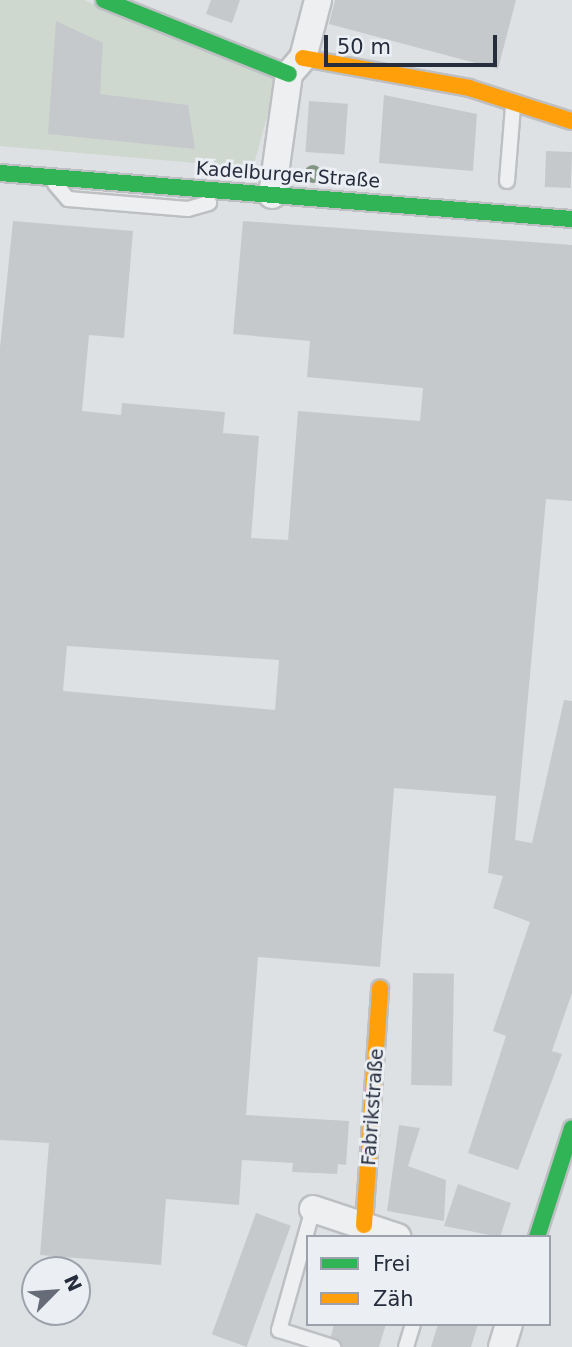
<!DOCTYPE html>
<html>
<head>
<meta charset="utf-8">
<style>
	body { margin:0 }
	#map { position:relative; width:572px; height:1347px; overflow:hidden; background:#dee1e4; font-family:"DejaVu Sans",sans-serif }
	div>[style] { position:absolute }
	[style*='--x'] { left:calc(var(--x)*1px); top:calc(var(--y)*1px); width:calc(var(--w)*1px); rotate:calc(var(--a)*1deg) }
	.green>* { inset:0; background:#ced8cf }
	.building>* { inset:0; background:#c6c9cc; transform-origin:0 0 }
	.roads { filter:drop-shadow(2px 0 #bdbfc2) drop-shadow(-2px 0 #bdbfc2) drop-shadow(0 2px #bdbfc2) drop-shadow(0 -2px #bdbfc2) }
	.lane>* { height:14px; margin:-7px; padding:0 7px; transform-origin:7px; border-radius:7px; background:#eeeff1 }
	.street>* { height:26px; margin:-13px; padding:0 13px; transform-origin:13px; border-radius:13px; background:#eeeff1 }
	.fast>* { height:16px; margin:-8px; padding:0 8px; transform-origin:8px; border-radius:8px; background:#30b455 }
	.slow>* { height:16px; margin:-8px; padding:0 8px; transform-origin:8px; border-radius:8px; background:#ff9f0a }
	.trees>* { width:18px; height:18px; margin:-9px; border-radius:50%; background:#839683 }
	span { translate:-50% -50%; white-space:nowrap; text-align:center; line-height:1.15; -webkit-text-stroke:6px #ebeff4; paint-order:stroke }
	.street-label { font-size:19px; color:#262d3d }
	.legend { position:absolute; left:306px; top:1235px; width:245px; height:91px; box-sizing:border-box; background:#ebeff4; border:2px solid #9ca1ab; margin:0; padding:9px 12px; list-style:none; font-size:21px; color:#262d3d }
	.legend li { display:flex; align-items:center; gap:14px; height:35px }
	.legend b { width:35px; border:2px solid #9ca1ab }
	.north { position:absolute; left:21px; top:1256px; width:70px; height:70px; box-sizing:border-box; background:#ebeff4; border:2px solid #9ca1ab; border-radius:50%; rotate:65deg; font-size:19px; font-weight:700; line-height:28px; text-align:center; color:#262d3d }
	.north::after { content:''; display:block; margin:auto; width:24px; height:32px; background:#666c77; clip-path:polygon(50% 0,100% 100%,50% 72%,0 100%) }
	.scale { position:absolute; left:324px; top:35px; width:173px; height:32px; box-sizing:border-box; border:4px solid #262d3d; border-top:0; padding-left:9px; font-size:21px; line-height:24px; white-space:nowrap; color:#262d3d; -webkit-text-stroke:5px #ebeff4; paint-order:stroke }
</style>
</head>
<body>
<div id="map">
	<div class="green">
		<div style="clip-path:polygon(0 0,84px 0,277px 80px,253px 168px,0 146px)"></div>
	</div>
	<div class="building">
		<div style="clip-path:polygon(211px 0,240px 0,232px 23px,206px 14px)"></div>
		<div style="clip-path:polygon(335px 0,516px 0,498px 69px,329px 24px)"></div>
		<div style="clip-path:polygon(56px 21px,103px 43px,100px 94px,188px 105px,195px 149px,48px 134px)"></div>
		<div style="clip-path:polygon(384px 95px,477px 114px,473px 171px,379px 163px)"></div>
		<div style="left:309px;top:101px;width:39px;height:51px;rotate:4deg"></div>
		<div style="left:546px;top:151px;width:26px;height:36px;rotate:2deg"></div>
		<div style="clip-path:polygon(evenodd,13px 221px,133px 231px,124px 338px,89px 335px,82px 411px,121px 415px,122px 403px,225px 412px,223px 433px,259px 436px,251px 538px,288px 540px,298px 411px,420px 421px,423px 388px,307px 377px,310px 341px,233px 334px,243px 221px,572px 245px,572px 501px,546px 499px,515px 840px,532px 843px,564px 700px,572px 701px,572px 993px,552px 1051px,562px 1054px,518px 1170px,468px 1153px,506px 1036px,493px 1031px,530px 922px,493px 908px,503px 876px,488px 873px,496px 796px,394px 788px,380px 967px,258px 957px,246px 1115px,349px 1121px,346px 1165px,338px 1164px,337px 1174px,292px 1172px,293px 1163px,242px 1160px,239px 1205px,166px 1199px,161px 1265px,40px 1255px,49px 1143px,0 1140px,0 347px,13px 221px,67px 646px,279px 660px,275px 710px,63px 691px,67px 646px)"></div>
		<div style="left:413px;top:973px;width:41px;height:112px;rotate:1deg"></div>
		<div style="clip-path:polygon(399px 1125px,420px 1128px,408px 1166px,446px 1180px,444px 1221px,387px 1211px)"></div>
		<div style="clip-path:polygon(458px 1184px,511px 1203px,500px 1237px,444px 1226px)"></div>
		<div style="left:256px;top:1213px;width:37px;height:129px;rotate:20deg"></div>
		<div style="clip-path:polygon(334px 1324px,386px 1324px,379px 1347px,342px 1347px,331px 1336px)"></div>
		<div style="clip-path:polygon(438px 1324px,478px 1324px,471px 1347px,431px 1347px)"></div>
	</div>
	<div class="roads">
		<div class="lane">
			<div style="--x:507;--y:181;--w:75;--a:-85.4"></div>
			<div style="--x:55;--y:184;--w:20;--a:49"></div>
			<div style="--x:68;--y:199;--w:120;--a:4.8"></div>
			<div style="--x:188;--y:209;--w:22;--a:-16"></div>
			<div style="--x:313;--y:1209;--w:126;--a:105.7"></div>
			<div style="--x:279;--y:1330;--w:57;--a:17.5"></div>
			<div style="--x:406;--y:1347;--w:24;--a:-73"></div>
		</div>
		<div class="street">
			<div style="--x:272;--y:195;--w:122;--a:-82"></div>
			<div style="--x:289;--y:74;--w:21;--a:-49"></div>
			<div style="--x:303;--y:58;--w:60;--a:-75.5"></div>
			<div style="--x:313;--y:1209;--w:89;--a:18.4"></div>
			<div style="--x:502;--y:1347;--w:24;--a:-73"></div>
		</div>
		<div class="fast">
			<div style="--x:104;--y:0;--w:199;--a:21.8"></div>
			<div style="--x:0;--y:173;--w:574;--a:4.6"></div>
			<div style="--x:537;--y:1237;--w:114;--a:-72.2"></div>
		</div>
		<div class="slow">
			<div style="--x:303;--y:58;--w:169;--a:10.2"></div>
			<div style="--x:469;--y:88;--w:108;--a:17.8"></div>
			<div style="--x:364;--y:1225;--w:237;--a:-86.1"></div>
		</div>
	</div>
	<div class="trees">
		<div style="left:313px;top:174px"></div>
	</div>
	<div class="street-label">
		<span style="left:288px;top:175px;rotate:4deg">Kadelburger Straße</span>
		<span style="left:373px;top:1107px;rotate:-86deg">Fabrikstraße</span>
	</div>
	<ul class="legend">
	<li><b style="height:9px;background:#30b455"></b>Frei</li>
	<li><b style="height:9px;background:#ff9f0a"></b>Zäh</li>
	</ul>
	<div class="north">N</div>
	<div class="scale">50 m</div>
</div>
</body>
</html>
